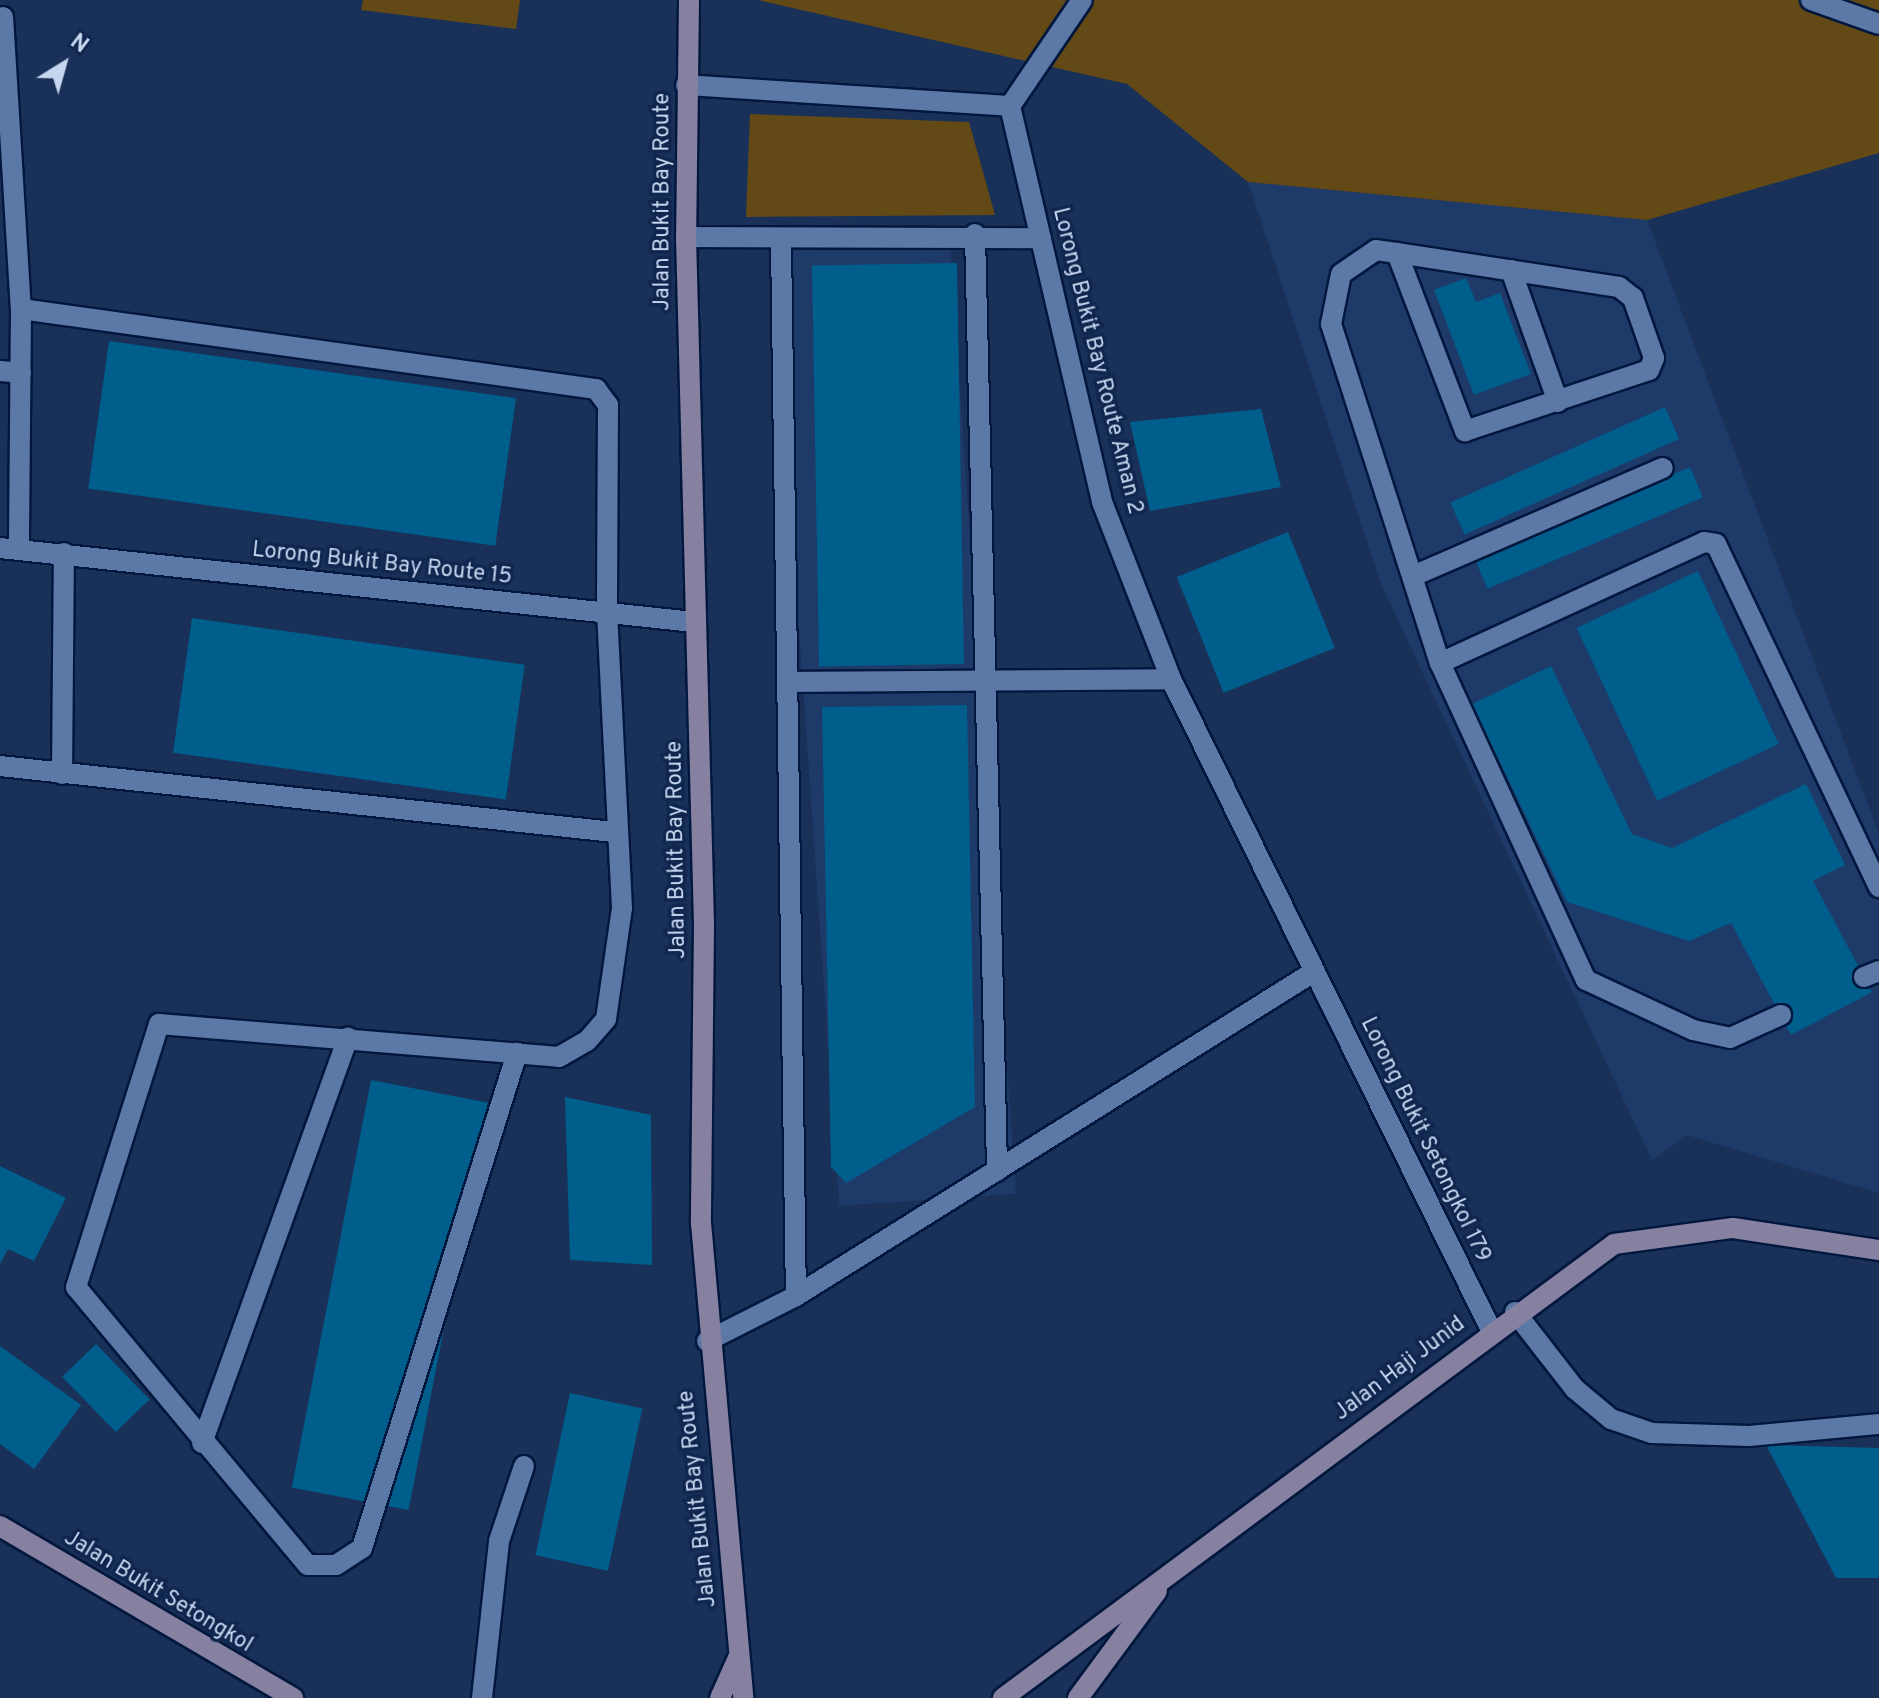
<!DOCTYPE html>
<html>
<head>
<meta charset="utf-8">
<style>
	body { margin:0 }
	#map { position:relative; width:1879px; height:1698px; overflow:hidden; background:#193159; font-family:Overpass,sans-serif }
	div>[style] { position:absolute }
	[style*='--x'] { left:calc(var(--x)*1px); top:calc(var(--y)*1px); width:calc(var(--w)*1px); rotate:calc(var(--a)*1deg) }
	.built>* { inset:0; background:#1e3a69; transform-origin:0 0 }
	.green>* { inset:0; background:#634915 }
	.building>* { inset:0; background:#005e8d; transform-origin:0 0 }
	.roads { filter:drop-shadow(2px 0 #02173d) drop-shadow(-2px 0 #02173d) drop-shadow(0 2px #02173d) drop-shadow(0 -2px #02173d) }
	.lane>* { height:20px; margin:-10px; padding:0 10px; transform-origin:10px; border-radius:10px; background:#5c78a6 }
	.street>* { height:20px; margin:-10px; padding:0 10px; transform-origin:10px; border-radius:10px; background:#5c78a6 }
	.secondary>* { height:20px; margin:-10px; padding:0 10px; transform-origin:10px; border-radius:10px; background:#8681a1 }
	span { translate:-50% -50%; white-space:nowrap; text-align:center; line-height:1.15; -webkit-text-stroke:7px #0f264e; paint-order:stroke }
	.street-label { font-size:22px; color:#c6d6ef }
	.north { position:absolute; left:24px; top:24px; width:80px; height:80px; -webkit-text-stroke:6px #0f264e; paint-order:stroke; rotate:37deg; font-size:22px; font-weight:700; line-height:32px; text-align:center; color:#c6d6ef }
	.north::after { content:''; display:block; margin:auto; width:28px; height:36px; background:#c6d6ef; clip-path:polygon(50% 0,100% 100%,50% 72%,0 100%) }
</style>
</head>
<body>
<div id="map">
	<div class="built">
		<div style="clip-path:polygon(1248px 182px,1647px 220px,1879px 834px,1879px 1193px,1687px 1135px,1652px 1160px,1381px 584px)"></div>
		<div style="left:949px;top:236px;width:960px;height:177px;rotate:86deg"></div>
	</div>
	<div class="green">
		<div style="clip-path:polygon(363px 0,520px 0,516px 29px,361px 10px)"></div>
		<div style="clip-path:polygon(758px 0,1879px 0,1879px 153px,1647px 220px,1248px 182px,1127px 84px)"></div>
		<div style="clip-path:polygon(750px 114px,969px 122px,995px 215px,746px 217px)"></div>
	</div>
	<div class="building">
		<div style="left:957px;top:263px;width:401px;height:145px;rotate:89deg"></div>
		<div style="clip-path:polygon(1466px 278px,1476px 302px,1500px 293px,1531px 374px,1474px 395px,1434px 290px)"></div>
		<div style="left:109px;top:341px;width:411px;height:149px;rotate:8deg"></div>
		<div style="left:1665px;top:407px;width:35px;height:235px;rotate:66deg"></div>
		<div style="clip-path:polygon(1261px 409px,1281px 487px,1150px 511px,1130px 422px)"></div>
		<div style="left:1690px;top:467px;width:33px;height:234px;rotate:67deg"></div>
		<div style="left:1288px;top:532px;width:125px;height:120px;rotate:68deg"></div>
		<div style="left:1698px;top:571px;width:191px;height:134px;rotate:65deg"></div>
		<div style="left:192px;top:618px;width:336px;height:136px;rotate:8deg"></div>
		<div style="clip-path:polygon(1551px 666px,1632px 834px,1672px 848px,1806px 784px,1845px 865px,1813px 881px,1872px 992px,1791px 1035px,1731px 923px,1689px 941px,1567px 902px,1472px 704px)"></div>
		<div style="clip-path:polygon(967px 705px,975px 1107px,846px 1183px,831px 1167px,822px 707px)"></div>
		<div style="left:371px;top:1080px;width:119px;height:415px;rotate:11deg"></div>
		<div style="clip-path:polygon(565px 1097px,651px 1115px,652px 1265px,570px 1260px)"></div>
		<div style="clip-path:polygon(0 1166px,66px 1198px,34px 1261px,8px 1249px,0 1264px)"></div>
		<div style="left:96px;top:1344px;width:77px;height:47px;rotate:46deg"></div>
		<div style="clip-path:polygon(0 1346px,81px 1405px,34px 1469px,0 1444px)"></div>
		<div style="left:570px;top:1393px;width:74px;height:166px;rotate:12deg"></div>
		<div style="clip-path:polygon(1766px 1445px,1879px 1448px,1879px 1578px,1836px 1578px)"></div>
	</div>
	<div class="roads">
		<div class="lane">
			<div style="--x:1811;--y:0;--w:72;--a:19.4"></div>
			<div style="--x:1010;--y:106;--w:128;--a:-55.8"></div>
			<div style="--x:975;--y:234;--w:937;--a:88.65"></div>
			<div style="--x:686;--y:237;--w:355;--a:0.2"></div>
			<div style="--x:1397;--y:253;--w:191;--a:69.1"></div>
			<div style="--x:1465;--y:431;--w:194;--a:-18.3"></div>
			<div style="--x:1649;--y:370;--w:13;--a:-67"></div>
			<div style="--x:1654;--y:358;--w:64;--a:-109.3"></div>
			<div style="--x:1633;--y:298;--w:18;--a:-142"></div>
			<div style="--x:1619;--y:287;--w:225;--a:-171.3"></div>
			<div style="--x:1397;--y:253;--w:21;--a:-172"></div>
			<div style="--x:1376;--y:250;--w:42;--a:145.6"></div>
			<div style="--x:1341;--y:274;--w:51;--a:101.3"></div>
			<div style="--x:1331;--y:324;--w:356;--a:72.2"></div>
			<div style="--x:1440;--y:663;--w:290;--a:-24.6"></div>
			<div style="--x:1704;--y:542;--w:12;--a:9"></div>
			<div style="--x:1716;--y:544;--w:380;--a:64.6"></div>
			<div style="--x:1511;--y:270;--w:140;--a:70.4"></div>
			<div style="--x:21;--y:309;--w:581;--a:7.92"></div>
			<div style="--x:596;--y:389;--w:20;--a:53"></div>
			<div style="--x:608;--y:405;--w:209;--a:90.3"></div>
			<div style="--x:0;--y:371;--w:21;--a:5"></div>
			<div style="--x:1413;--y:576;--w:272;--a:-23.4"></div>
			<div style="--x:1440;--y:663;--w:349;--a:65.3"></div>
			<div style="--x:1586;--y:980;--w:118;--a:25"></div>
			<div style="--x:1693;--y:1030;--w:38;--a:12"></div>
			<div style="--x:1730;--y:1038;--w:56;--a:-24.3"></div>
			<div style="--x:788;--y:682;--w:383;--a:-0.4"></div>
			<div style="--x:0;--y:766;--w:618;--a:6.14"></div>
			<div style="--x:62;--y:774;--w:221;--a:-89.5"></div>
			<div style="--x:1864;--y:977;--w:16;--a:-22"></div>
			<div style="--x:159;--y:1024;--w:276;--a:107.5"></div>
			<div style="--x:76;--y:1287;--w:362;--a:50.2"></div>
			<div style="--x:308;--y:1565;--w:28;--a:0"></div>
			<div style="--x:336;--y:1565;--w:31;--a:-33"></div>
			<div style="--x:362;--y:1548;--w:519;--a:-72.61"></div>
		</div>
		<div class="street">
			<div style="--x:3;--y:17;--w:293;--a:86.5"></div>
			<div style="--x:21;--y:309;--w:241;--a:90.5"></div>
			<div style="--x:686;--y:85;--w:325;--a:3.7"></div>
			<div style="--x:1010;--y:106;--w:407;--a:76.9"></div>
			<div style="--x:1102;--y:502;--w:190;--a:68.7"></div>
			<div style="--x:1171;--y:679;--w:725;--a:63.82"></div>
			<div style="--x:781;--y:241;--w:1055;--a:89.19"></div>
			<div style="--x:0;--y:548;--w:698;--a:6.09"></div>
			<div style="--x:159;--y:1024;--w:401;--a:4.7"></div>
			<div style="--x:559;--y:1057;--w:32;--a:-30"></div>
			<div style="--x:587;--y:1041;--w:29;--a:-49"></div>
			<div style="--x:606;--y:1019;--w:112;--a:-81.8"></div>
			<div style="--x:622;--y:908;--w:294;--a:-92.9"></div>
			<div style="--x:1515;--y:1312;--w:98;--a:52.1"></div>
			<div style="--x:1575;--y:1389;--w:47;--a:39.8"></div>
			<div style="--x:1611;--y:1419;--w:43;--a:18.9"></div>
			<div style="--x:1652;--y:1433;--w:97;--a:1.8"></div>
			<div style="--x:1749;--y:1436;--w:131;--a:-5.3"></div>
			<div style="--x:707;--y:1341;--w:100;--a:-26.8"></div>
			<div style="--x:796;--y:1296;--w:612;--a:-32.05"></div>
			<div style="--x:202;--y:1443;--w:431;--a:-70.2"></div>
			<div style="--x:482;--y:1698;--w:158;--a:-83.8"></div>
			<div style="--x:499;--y:1541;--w:79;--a:-71.6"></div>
		</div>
		<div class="secondary">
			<div style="--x:689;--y:0;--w:237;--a:90.7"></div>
			<div style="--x:686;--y:237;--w:687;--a:88.5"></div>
			<div style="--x:704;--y:924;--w:299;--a:90.6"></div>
			<div style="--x:701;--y:1223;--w:477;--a:84.9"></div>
			<div style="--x:0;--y:1526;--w:340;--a:30.4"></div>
			<div style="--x:720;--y:1698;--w:44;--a:-65.8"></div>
			<div style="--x:1003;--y:1698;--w:761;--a:-36.61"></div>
			<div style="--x:1614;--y:1244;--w:120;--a:-7.7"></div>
			<div style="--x:1733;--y:1228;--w:148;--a:8.6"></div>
			<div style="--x:1078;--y:1698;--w:133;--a:-53.6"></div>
		</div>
	</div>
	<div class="street-label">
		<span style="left:663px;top:202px;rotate:-90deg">Jalan Bukit Bay Route</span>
		<span style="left:1097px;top:361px;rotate:76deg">Lorong Bukit Bay Route Aman 2</span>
		<span style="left:382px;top:564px;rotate:6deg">Lorong Bukit Bay Route 15</span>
		<span style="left:677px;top:850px;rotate:-91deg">Jalan Bukit Bay Route</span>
		<span style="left:1425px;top:1140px;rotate:64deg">Lorong Bukit Setongkol 179</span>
		<span style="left:1400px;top:1369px;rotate:-37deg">Jalan Haji Junid</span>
		<span style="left:698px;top:1499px;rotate:-96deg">Jalan Bukit Bay Route</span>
		<span style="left:158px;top:1592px;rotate:31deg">Jalan Bukit Setongkol</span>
	</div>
	<div class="north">N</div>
</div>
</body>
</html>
